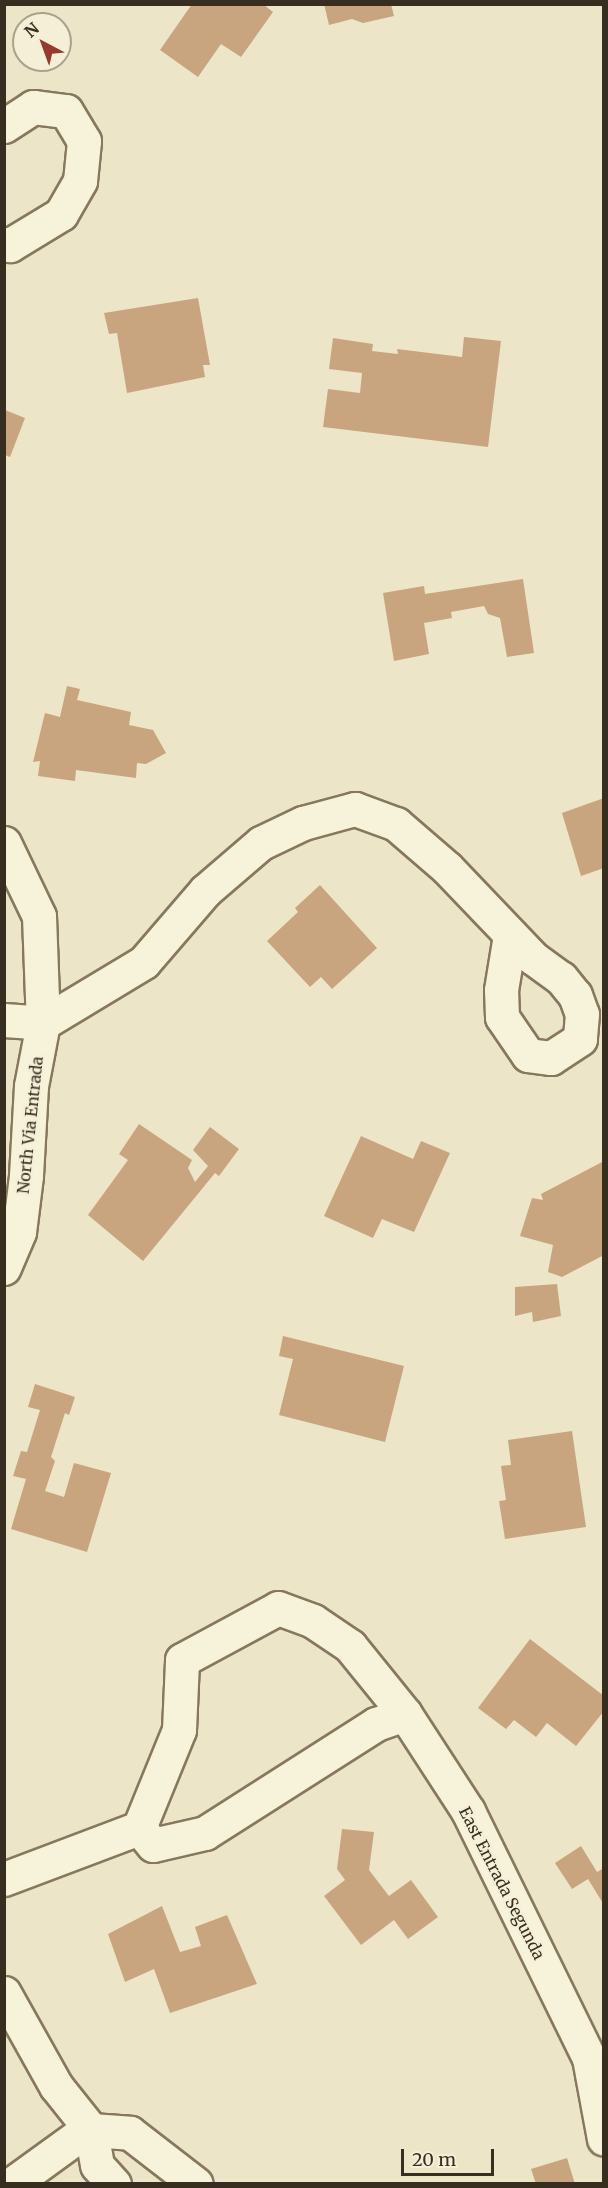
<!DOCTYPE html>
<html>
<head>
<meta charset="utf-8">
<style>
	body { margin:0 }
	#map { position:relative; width:608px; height:2188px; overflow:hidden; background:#ece5c7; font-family:Merriweather,serif }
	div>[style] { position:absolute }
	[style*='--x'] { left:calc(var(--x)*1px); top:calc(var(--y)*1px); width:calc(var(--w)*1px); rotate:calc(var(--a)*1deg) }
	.building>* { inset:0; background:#c9a57f }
	.roads { filter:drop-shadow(2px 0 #87785d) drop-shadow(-2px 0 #87785d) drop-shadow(0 2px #87785d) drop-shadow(0 -2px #87785d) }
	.street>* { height:33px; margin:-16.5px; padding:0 16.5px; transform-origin:16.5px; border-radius:16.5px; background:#f7f2da }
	span { translate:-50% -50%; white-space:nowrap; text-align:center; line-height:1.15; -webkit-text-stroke:4.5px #f4efd6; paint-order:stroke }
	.street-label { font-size:16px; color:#382e20 }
	.frame { position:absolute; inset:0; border:6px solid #382e20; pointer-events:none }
	.north { position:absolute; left:12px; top:12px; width:60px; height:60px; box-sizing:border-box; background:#f4efd6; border:2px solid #a9a28d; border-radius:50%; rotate:319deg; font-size:16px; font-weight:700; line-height:24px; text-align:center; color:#382e20 }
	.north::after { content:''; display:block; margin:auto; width:21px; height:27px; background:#943a30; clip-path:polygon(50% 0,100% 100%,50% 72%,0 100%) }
	.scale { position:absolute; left:401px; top:2149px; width:93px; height:27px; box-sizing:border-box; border:3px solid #382e20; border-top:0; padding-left:8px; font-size:18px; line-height:21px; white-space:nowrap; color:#382e20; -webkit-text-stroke:4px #f4efd6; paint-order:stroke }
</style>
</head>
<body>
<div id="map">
	<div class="building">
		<div style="clip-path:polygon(192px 4px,263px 4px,273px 12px,241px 57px,221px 44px,198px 77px,160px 50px)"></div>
		<div style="clip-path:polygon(324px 4px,391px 4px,394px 16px,363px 23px,352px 19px,329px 25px)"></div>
		<div style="clip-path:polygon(198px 298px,210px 365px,203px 365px,205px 377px,127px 393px,117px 333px,109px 334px,104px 313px)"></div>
		<div style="clip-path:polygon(464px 337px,501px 341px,488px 447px,323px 427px,328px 389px,360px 393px,362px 373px,329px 369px,333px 338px,373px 344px,372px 351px,398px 354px,397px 349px,462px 357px)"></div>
		<div style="clip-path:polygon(5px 410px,25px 418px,10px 457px,5px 455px)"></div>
		<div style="clip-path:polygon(523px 579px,534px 653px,507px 657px,500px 618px,488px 614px,484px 606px,451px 612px,452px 618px,424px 623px,429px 654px,394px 661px,383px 593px,424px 586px,425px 594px)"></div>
		<div style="clip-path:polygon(67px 686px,80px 689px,77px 700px,131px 712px,129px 725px,153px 730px,166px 753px,146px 764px,137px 763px,136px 778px,76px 770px,75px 781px,38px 776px,40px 761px,33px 762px,45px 713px,60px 717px)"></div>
		<div style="clip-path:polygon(604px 798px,604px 868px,581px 876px,562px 813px)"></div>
		<div style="clip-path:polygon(320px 885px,377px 948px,332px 989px,321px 977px,310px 987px,267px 941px,298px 912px,295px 908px)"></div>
		<div style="clip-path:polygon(139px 1124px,192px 1160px,188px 1168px,195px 1182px,208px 1166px,193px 1150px,210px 1127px,239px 1149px,219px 1176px,215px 1173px,143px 1261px,88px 1215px,128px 1160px,119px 1154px)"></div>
		<div style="clip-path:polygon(361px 1136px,413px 1159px,421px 1141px,450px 1153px,414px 1232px,382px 1219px,373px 1238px,324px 1216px)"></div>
		<div style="clip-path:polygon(604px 1161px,604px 1255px,562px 1277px,548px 1272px,553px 1245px,520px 1236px,532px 1198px,543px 1200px,541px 1194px)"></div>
		<div style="clip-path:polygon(557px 1284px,561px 1316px,533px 1322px,532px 1312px,515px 1316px,515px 1287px)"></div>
		<div style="clip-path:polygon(283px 1336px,404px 1366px,385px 1442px,279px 1415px,293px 1359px,279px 1356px)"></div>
		<div style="clip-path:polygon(35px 1384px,75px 1397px,69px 1415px,65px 1413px,51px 1457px,55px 1461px,45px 1491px,64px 1497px,74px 1463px,111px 1473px,87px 1552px,11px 1529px,26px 1479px,13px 1476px,21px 1451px,27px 1452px,40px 1410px,28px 1407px)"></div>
		<div style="clip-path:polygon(572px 1431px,586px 1527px,505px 1539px,499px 1501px,506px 1500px,501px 1466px,511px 1465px,508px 1440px)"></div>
		<div style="clip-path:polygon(530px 1639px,604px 1696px,604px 1711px,576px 1746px,547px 1723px,536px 1737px,514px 1720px,506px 1729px,478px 1708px)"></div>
		<div style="clip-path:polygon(342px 1829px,374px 1832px,369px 1870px,389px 1896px,411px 1880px,438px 1917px,408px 1939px,394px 1920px,361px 1945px,324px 1896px,345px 1880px,337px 1869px)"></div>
		<div style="clip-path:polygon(581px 1846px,597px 1872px,604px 1868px,604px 1905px,588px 1879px,572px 1889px,555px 1863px)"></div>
		<div style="clip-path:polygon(162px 1906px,180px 1952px,201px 1946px,195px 1927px,227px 1915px,257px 1984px,170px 2013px,154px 1969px,125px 1982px,108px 1934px)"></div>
		<div style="clip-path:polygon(567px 2158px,575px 2184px,536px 2184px,531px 2169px)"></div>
	</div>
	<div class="roads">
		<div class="street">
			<div style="--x:4;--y:126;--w:35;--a:-33"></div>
			<div style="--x:33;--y:107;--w:33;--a:7"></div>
			<div style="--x:66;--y:111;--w:35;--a:59"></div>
			<div style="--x:84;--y:141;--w:40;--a:95.7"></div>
			<div style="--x:80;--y:181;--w:38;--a:120"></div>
			<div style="--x:61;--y:214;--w:60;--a:148.7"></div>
			<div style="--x:10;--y:245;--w:6;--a:-171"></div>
			<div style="--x:4;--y:843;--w:81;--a:64.4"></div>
			<div style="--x:39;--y:916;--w:107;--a:87.9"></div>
			<div style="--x:43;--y:1023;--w:64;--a:100.8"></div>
			<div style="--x:31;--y:1086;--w:90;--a:93.2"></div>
			<div style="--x:26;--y:1176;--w:56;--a:97.1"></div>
			<div style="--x:19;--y:1232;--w:39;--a:113"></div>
			<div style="--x:4;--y:1020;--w:39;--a:4"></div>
			<div style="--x:43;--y:1023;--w:118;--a:-31.1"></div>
			<div style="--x:144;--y:962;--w:94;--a:-49.3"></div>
			<div style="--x:205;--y:891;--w:74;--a:-40.6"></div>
			<div style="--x:261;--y:843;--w:47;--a:-25.5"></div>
			<div style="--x:303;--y:823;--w:54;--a:-15.1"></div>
			<div style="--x:355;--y:809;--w:44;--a:20.1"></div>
			<div style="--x:396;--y:824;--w:67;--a:40.8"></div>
			<div style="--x:447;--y:868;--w:124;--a:46.3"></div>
			<div style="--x:533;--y:958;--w:34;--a:36"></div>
			<div style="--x:561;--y:978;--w:22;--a:51"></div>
			<div style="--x:575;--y:995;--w:20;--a:70"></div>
			<div style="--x:582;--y:1014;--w:25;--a:95"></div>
			<div style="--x:580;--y:1039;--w:35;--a:147"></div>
			<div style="--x:551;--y:1058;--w:23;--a:-173"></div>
			<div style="--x:528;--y:1055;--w:46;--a:-124.4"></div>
			<div style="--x:502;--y:1017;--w:27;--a:-92"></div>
			<div style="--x:501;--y:990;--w:56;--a:-80.7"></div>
			<div style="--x:405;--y:1714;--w:31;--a:161"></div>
			<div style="--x:376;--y:1724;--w:203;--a:147.5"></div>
			<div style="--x:205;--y:1833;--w:53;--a:167"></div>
			<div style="--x:153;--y:1845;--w:22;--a:-129"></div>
			<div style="--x:139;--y:1828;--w:106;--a:-67.8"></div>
			<div style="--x:179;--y:1730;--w:70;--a:-87.5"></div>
			<div style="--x:182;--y:1660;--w:109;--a:-28.4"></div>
			<div style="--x:278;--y:1608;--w:37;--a:20"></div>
			<div style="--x:313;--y:1621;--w:45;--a:34"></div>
			<div style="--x:350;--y:1646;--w:87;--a:51"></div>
			<div style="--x:405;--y:1714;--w:116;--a:57"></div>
			<div style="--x:468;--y:1811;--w:275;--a:63.9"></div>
			<div style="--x:589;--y:2058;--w:82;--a:79.5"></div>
			<div style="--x:4;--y:1879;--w:144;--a:-20.7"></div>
			<div style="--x:4;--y:1993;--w:107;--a:60.8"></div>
			<div style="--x:56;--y:2086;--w:56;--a:51.5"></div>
			<div style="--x:91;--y:2130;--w:14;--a:155"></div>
			<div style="--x:78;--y:2136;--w:82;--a:144"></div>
			<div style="--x:114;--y:2184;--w:25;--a:-132"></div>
			<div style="--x:97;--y:2165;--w:36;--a:-100"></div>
			<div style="--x:91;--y:2130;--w:39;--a:4"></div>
			<div style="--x:130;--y:2133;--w:83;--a:37.7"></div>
		</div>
	</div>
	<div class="street-label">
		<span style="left:30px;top:1125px;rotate:-84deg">North Via Entrada</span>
		<span style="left:502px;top:1883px;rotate:63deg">East Entrada Segunda</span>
	</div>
	<div class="frame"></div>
	<div class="north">N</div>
	<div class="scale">20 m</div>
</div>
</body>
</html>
